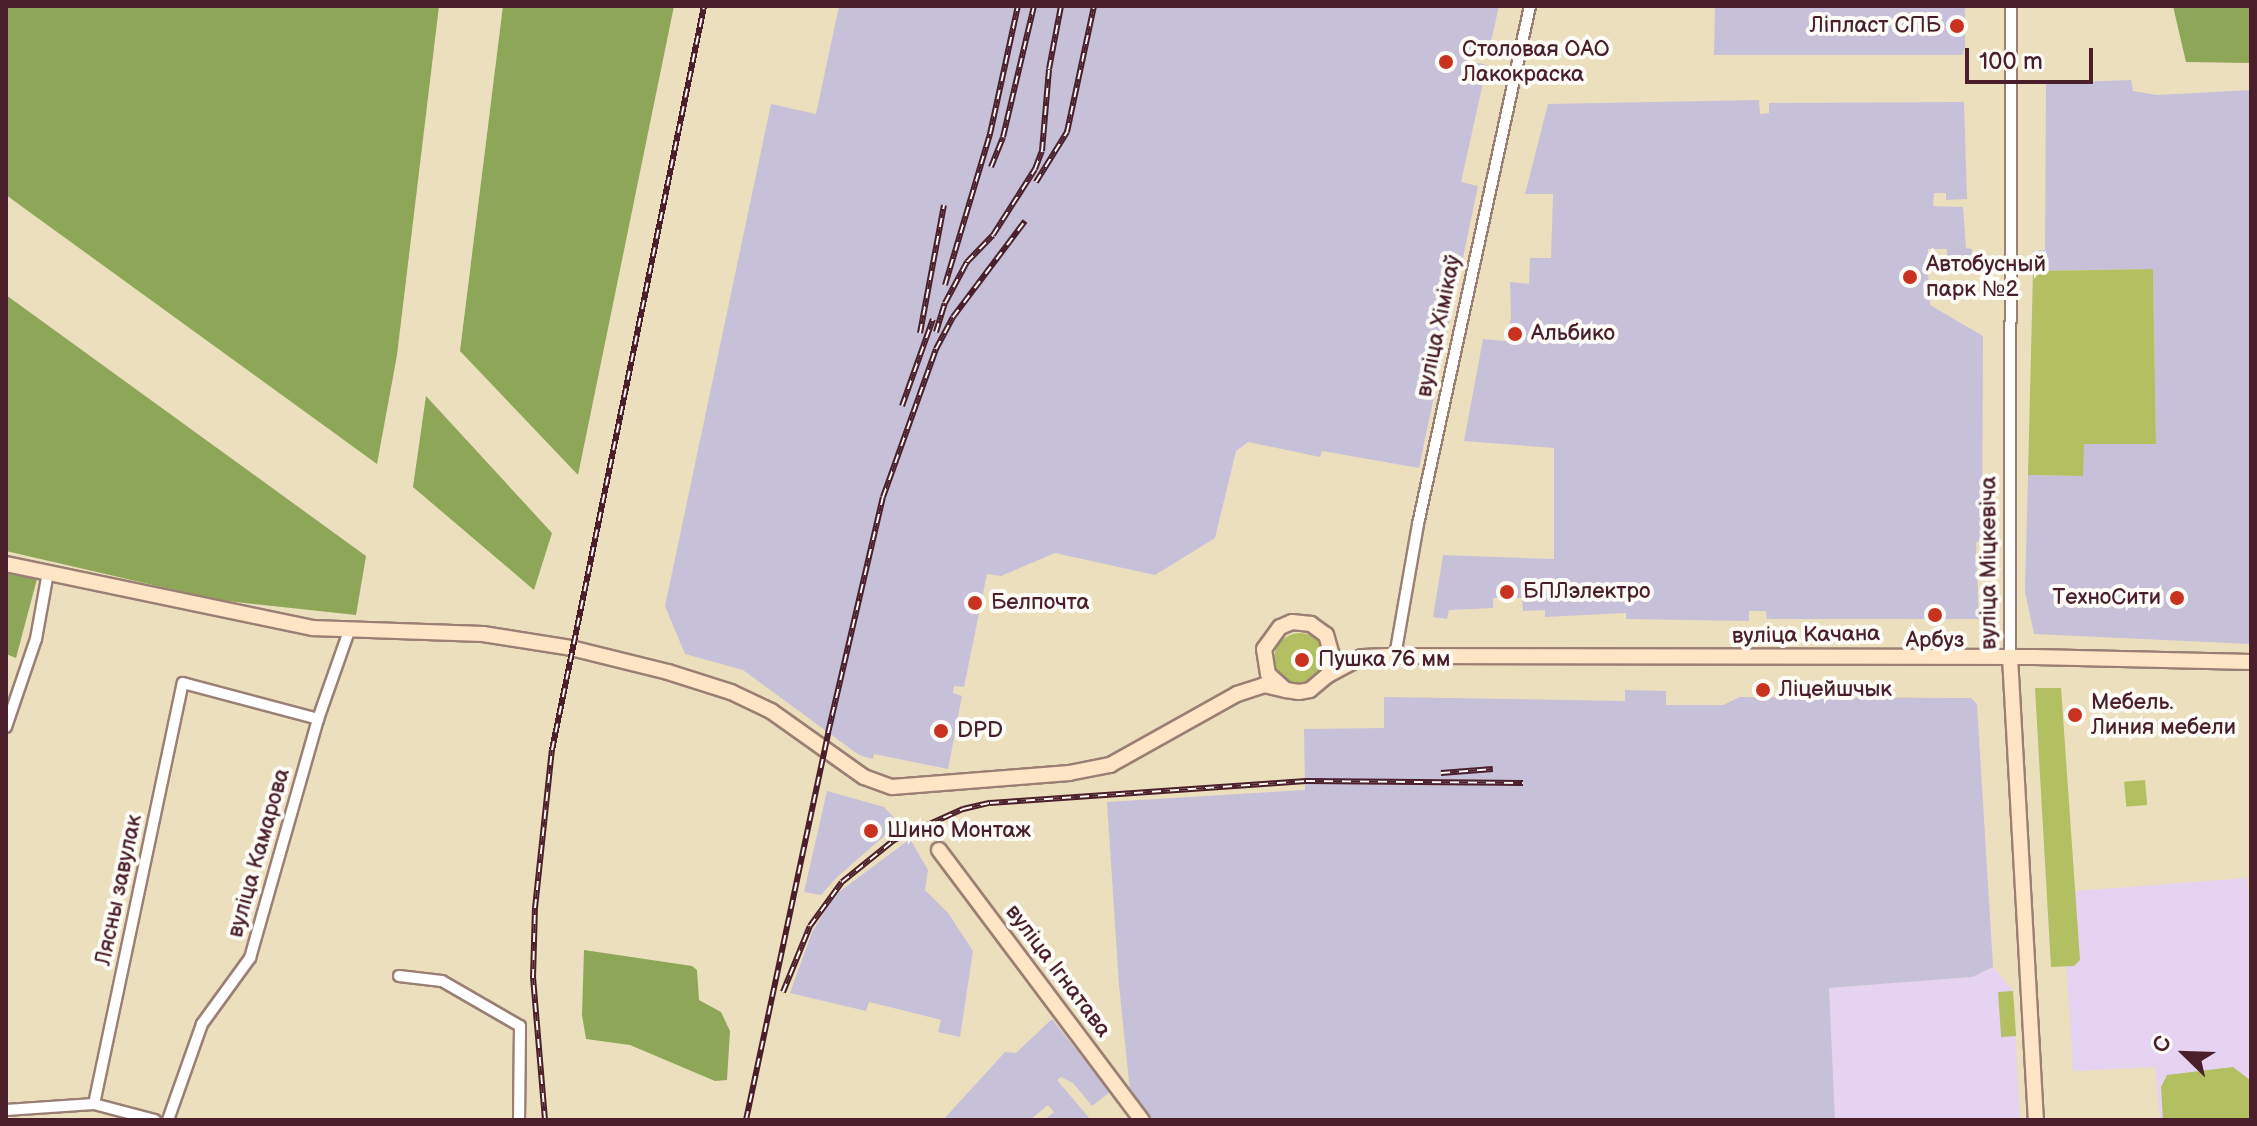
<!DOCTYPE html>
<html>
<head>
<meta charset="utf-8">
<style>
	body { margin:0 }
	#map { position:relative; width:2257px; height:1126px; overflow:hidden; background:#ecdfbe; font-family:"Balsamiq Sans",sans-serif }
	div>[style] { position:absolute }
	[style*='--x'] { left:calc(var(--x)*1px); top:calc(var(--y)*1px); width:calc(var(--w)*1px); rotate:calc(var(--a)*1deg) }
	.built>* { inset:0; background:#e5d3f1 }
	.industrial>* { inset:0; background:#c7c0d9 }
	.green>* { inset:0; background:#b2c062; transform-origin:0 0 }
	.round { border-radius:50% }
	.forest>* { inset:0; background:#8da658 }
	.roads { filter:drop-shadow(2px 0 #9b7f74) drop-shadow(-2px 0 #9b7f74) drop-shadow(0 2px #9b7f74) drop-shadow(0 -2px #9b7f74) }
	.street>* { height:10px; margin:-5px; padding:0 5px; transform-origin:5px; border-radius:5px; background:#fff }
	.secondary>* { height:14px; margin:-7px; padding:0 7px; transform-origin:7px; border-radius:7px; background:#fde5c5 }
	.rail>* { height:6px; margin-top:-3px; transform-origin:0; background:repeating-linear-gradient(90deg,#fdfcf7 0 9px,#4a1f2b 0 18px); box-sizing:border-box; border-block:2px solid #4a1f2b }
	.dots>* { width:22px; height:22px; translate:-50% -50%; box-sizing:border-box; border:4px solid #fdfcf7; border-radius:50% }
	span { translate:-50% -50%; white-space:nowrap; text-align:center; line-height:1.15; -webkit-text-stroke:8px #fdfcf7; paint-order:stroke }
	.poi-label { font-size:22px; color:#4a1f2b }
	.right { translate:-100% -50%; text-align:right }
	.left { translate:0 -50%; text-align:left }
	.street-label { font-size:22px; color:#4a1f2b }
	.frame { position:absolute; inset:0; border:8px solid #4a1f2b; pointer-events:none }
	.north { position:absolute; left:2145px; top:1014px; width:80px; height:80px; -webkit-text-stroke:6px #fdfcf7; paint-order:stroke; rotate:293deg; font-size:22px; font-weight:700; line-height:32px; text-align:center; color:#4a1f2b }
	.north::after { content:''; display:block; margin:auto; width:28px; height:36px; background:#4a1f2b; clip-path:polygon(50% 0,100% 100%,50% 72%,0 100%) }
	.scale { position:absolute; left:1965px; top:48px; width:128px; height:36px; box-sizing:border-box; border:4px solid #4a1f2b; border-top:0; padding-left:10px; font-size:24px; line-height:28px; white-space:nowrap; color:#4a1f2b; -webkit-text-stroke:6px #fdfcf7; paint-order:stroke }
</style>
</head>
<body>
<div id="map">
	<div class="built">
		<div style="clip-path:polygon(2247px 878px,2251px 919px,2251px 1120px,2160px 1120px,2155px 1067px,2073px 1071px,2062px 892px)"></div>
		<div style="clip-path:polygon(1993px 967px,2013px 991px,2020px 1120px,1835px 1120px,1829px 988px,1972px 977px)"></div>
	</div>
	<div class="industrial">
		<div style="clip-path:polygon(839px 6px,1499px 6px,1488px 55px,1467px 51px,1465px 60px,1487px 65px,1461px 182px,1478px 186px,1419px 468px,1322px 451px,1320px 457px,1248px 442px,1236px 451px,1215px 538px,1155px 575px,1055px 553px,1001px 576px,987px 574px,964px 687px,954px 686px,953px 693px,962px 696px,948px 769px,874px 754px,873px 759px,859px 755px,743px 670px,685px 654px,665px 606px,771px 104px,816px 114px)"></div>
		<div style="clip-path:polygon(1715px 6px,1965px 6px,1965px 46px,1963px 55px,1714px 55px)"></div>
		<div style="clip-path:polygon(2131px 80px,2133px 91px,2157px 95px,2251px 90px,2251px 644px,2034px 634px,2025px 592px,2028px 475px,2082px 476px,2083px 444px,2156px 444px,2153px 269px,2033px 271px,2033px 251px,2045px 250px,2046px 83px)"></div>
		<div style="clip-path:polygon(1759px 100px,1760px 114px,1769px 113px,1769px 103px,1964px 102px,1967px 199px,1946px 200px,1946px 193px,1934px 193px,1933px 206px,1963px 207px,1966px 248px,1972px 249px,1972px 271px,1947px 261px,1947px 249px,1928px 249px,1928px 271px,1930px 305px,1983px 336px,1982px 538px,1976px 543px,1979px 619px,1767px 619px,1766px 611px,1749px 611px,1749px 621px,1626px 619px,1626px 613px,1545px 617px,1545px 610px,1523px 611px,1522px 598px,1493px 598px,1493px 608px,1449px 610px,1447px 619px,1433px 617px,1443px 555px,1554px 559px,1554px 448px,1464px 441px,1483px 339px,1506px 341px,1511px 317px,1510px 282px,1529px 284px,1530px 258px,1551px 258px,1553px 194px,1525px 194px,1548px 104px)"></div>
		<div style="clip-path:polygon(1625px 690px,1666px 691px,1666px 705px,1723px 705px,1740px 697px,1971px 698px,1977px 704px,1993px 967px,1972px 977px,1829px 988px,1835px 1120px,1152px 1120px,1130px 1091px,1119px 985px,1107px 802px,1305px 790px,1304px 729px,1384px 728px,1384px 697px,1625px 701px)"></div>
		<div style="clip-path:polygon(827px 791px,884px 807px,899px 823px,836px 878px,821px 895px,804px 892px)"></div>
		<div style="clip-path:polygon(910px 839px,928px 870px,925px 890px,948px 913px,973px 951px,960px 1037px,938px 1032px,941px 1020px,918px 1014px,869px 1002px,866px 1011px,790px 993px,812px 932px,835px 895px)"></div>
		<div style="clip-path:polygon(1052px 1019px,1110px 1092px,1092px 1106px,1073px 1083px,1061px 1077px,1057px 1080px,1091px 1120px,1044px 1120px,1054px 1112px,1048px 1105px,1030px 1120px,943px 1120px,1005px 1052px,1016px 1053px)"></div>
	</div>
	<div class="green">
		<div style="clip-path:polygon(2153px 269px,2156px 444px,2084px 444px,2083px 476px,2028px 475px,2033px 271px)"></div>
		<div class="round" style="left:1274px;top:633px;width:52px;height:52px"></div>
		<div style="clip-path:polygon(2035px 688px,2061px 688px,2080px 960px,2074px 966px,2051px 967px)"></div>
		<div style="left:2145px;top:780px;width:25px;height:21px;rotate:85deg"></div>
		<div style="left:2013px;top:991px;width:45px;height:15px;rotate:86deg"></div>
		<div style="clip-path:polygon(2233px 1067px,2250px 1080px,2251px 1120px,2163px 1120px,2161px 1087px,2167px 1075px)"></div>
	</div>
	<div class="forest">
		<div style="clip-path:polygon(6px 6px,439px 6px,397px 355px,377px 464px,6px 195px)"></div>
		<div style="clip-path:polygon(503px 6px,674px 6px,578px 475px,460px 351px)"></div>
		<div style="clip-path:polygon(2173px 6px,2251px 6px,2251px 63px,2186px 62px)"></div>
		<div style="clip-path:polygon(6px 295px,366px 556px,356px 615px,218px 600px,6px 551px)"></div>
		<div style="clip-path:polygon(426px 396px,552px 533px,534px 590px,413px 487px)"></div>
		<div style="clip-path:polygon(6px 573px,37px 579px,16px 658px,6px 654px)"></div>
		<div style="clip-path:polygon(584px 950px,692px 966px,697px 970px,699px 1000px,721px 1012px,730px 1031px,727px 1080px,715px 1081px,630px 1045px,586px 1039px,582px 1015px)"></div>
	</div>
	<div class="roads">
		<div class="street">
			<div style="--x:1395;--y:656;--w:134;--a:-80.1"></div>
			<div style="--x:1418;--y:524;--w:530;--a:-77.8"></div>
			<div style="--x:2010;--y:657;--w:651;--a:-89.91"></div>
			<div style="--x:6;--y:727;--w:93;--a:-71.2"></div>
			<div style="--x:36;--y:639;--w:68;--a:-79.8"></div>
			<div style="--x:399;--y:976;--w:43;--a:6.6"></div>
			<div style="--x:442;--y:981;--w:90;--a:30"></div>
			<div style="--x:520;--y:1026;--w:94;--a:90.6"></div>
			<div style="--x:94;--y:1104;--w:430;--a:-78.1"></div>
			<div style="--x:183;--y:683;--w:140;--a:14.9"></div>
			<div style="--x:6;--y:1110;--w:88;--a:-3.9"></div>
			<div style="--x:94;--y:1104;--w:63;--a:14.7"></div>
			<div style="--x:168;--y:1120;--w:102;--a:-70.5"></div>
			<div style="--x:202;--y:1024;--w:82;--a:-54"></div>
			<div style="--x:250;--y:958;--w:248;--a:-74.1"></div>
			<div style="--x:318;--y:719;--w:93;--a:-70.6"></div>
		</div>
		<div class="secondary">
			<div style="--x:6;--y:564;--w:313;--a:11.8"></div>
			<div style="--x:312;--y:628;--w:171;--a:2"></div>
			<div style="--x:483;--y:634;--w:89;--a:9"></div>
			<div style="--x:571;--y:648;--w:100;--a:13.9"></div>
			<div style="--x:668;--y:672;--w:66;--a:17.6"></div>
			<div style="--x:731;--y:692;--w:44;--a:25.4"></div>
			<div style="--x:771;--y:711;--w:114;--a:35.4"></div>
			<div style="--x:864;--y:777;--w:30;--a:20"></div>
			<div style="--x:892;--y:787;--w:178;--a:-4.5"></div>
			<div style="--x:1069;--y:773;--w:42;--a:-11"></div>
			<div style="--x:1110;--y:765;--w:145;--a:-29.2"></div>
			<div style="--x:1237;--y:694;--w:28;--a:-18"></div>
			<div style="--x:1264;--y:685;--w:23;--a:13"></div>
			<div style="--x:1286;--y:690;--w:13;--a:9"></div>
			<div style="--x:1299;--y:692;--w:11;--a:-10"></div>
			<div style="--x:1310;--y:690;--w:23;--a:-40"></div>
			<div style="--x:1328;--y:675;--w:17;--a:-73"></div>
			<div style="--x:1333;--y:659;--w:25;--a:-106"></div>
			<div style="--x:1326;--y:635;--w:19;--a:-144"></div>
			<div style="--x:1311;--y:624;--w:19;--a:-174"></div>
			<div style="--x:1292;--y:622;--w:13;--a:157"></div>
			<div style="--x:1280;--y:627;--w:27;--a:126"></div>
			<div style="--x:1264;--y:649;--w:25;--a:81"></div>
			<div style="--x:1268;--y:674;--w:24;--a:42"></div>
			<div style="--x:2010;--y:657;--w:464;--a:86.8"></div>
			<div style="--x:1328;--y:675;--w:38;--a:-28"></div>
			<div style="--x:1362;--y:657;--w:33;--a:-2"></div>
			<div style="--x:1395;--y:656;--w:639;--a:0.09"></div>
			<div style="--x:2034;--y:657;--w:217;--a:1.3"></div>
			<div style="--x:939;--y:850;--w:338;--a:53.1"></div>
		</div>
	</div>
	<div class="rail">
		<div style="--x:991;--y:167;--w:32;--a:-68"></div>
		<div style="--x:1003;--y:137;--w:135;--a:-76.7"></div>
		<div style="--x:1036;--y:182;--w:59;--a:-58.2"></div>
		<div style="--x:1067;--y:132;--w:129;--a:-77.9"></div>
		<div style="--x:945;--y:285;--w:158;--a:-73.4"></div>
		<div style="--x:990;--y:134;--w:131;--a:-77.7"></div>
		<div style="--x:936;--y:332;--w:30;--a:-73"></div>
		<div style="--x:945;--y:303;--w:47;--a:-61.8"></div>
		<div style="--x:967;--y:262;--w:37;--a:-46"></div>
		<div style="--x:993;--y:235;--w:78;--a:-57.5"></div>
		<div style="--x:1035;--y:169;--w:19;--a:-69"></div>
		<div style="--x:1042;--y:151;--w:82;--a:-85.1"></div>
		<div style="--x:1049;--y:69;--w:64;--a:-79.2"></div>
		<div style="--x:920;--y:333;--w:130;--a:-79.4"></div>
		<div style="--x:902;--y:406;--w:92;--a:-70.4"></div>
		<div style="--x:1441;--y:773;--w:52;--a:-4.4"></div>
		<div style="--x:783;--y:992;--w:71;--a:-67.8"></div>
		<div style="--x:810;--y:926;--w:54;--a:-54"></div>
		<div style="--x:842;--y:882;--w:67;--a:-38.9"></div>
		<div style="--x:894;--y:840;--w:76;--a:-24.2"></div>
		<div style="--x:963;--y:809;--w:28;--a:-13"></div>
		<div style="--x:990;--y:803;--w:317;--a:-4"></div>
		<div style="--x:1306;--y:781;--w:217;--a:0.5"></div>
		<div style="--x:545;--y:1120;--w:143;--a:-94.8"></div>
		<div style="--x:533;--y:978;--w:70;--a:-88.4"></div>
		<div style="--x:535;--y:908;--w:159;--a:-83.9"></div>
		<div style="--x:552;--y:750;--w:759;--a:-78.45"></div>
		<div style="--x:746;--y:1120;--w:396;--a:-78"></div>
		<div style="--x:828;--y:733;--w:242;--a:-76.9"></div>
		<div style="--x:883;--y:497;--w:157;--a:-70.3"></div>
		<div style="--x:936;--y:349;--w:36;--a:-62"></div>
		<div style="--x:953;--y:317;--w:120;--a:-53.1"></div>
	</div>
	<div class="dots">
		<div style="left:1957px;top:26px;background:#c8321e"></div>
		<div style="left:1446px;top:62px;background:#c8321e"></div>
		<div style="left:1910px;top:277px;background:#c8321e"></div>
		<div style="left:1515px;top:334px;background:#c8321e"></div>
		<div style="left:1507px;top:592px;background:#c8321e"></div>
		<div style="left:2177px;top:598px;background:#c8321e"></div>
		<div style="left:975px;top:603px;background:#c8321e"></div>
		<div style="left:1935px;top:615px;background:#c8321e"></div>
		<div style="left:1302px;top:660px;background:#c8321e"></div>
		<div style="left:1763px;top:690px;background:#c8321e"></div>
		<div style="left:2075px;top:715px;background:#c8321e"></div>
		<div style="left:941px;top:731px;background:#c8321e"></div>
		<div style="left:871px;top:831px;background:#c8321e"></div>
	</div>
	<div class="poi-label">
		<span class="right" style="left:1941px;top:26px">Ліпласт СПБ</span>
		<span class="left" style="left:1462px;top:62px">Столовая ОАО<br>Лакокраска</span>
		<span class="left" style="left:1926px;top:277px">Автобусный<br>парк №2</span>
		<span class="left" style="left:1531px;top:334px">Альбико</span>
		<span class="left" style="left:1523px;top:592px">БПЛэлектро</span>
		<span class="right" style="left:2161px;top:598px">ТехноСити</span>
		<span class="left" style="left:991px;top:603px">Белпочта</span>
		<span style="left:1935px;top:641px">Арбуз</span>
		<span class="left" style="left:1318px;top:660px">Пушка 76 мм</span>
		<span class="left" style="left:1779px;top:690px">Ліцейшчык</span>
		<span class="left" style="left:2091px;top:715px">Мебель.<br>Линия мебели</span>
		<span class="left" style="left:957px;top:731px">DPD</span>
		<span class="left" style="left:887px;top:831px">Шино Монтаж</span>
	</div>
	<div class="street-label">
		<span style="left:1439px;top:326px;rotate:-78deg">вуліца Хімікаў</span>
		<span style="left:1989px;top:563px;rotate:-90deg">вуліца Міцкевіча</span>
		<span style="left:1806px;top:635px;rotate:-1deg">вуліца Качана</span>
		<span style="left:259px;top:853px;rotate:-74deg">вуліца Камарова</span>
		<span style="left:119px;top:890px;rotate:-78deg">Лясны завулак</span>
		<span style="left:1058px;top:971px;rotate:53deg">вуліца Ігнатава</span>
	</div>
	<div class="frame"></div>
	<div class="north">С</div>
	<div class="scale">100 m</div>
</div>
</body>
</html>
